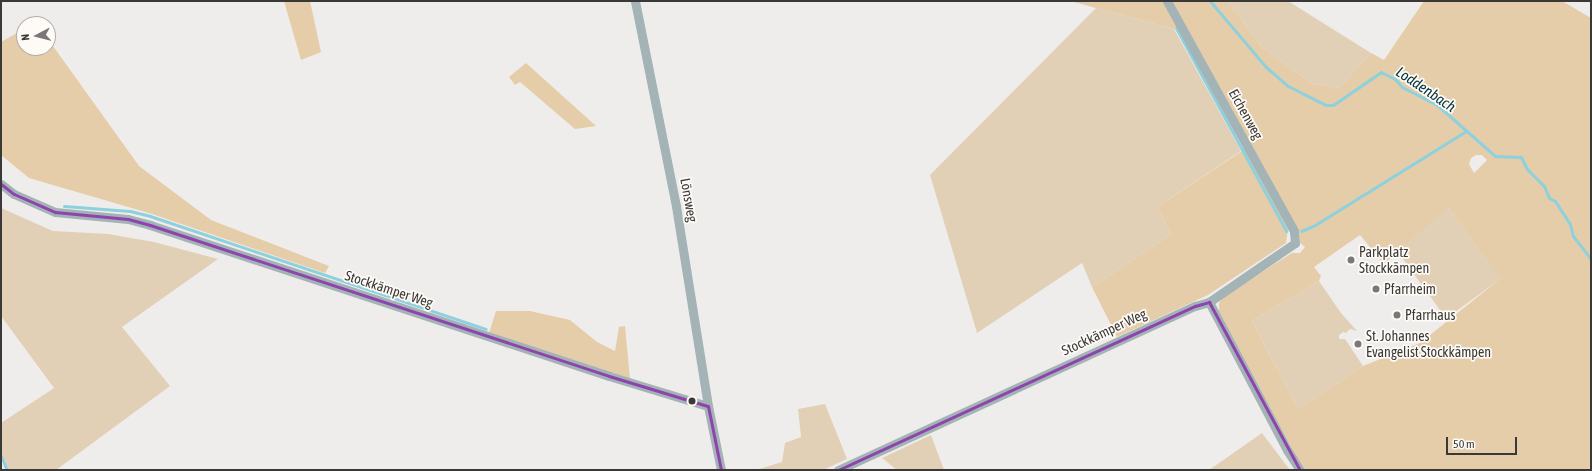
<!DOCTYPE html>
<html>
<head>
<meta charset="utf-8">
<style>
	body { margin:0 }
	#map { position:relative; width:1592px; height:471px; overflow:hidden; background:#efedeb; font-family:"Asap Condensed",sans-serif }
	div>[style] { position:absolute }
	[style*='--x'] { left:calc(var(--x)*1px); top:calc(var(--y)*1px); width:calc(var(--w)*1px); rotate:calc(var(--a)*1deg) }
	.green>* { inset:0; background:#e2d0b6; transform-origin:0 0 }
	.forest>* { inset:0; background:#e5cda9 }
	.stream>* { height:3px; margin:-1.5px; padding:0 1.5px; transform-origin:1.5px; border-radius:1.5px; background:#8dd0de }
	.minor>* { height:9px; margin:-4.5px; padding:0 4.5px; transform-origin:4.5px; border-radius:4.5px; background:#a3b3b6 }
	.bus-1>* { height:3px; margin:-1.5px; padding:0 1.5px; transform-origin:1.5px; border-radius:1.5px; background:#8e44ad }
	.dots>* { width:11px; height:11px; translate:-50% -50%; box-sizing:border-box; border:2px solid #fefbf7; border-radius:50% }
	span { translate:-50% -50%; white-space:nowrap; text-align:center; line-height:1.15; -webkit-text-stroke:3.5px #fefbf7; paint-order:stroke }
	.street-label { font-size:14px; color:#3a3937 }
	.poi-label { font-size:14px; color:#3a3937 }
	.left { translate:0 -50%; text-align:left }
	.water-label { font-size:15px; color:#05343e; font-style:italic }
	.frame { position:absolute; inset:0; border:2px solid #3a3937; pointer-events:none }
	.north { position:absolute; left:16px; top:16px; width:40px; height:40px; box-sizing:border-box; background:#fefbf7; border:1px solid #b0adaa; border-radius:50%; rotate:263deg; font-size:11px; font-weight:700; line-height:16px; text-align:center; color:#3a3937 }
	.north::after { content:''; display:block; margin:auto; width:14px; height:18px; background:#797876; clip-path:polygon(50% 0,100% 100%,50% 72%,0 100%) }
	.scale { position:absolute; left:1446px; top:437px; width:71px; height:18px; box-sizing:border-box; border:2px solid #3a3937; border-top:0; padding-left:5px; font-size:12px; line-height:14px; white-space:nowrap; color:#3a3937; -webkit-text-stroke:3px #fefbf7; paint-order:stroke }
</style>
</head>
<body>
<div id="map">
	<div class="green">
		<div style="clip-path:polygon(1228px 1px,1288px 1px,1371px 53px,1339px 88px,1311px 83px,1262px 47px)"></div>
		<div style="clip-path:polygon(1096px 8px,1174px 29px,1241px 151px,1157px 207px,1171px 234px,1092px 287px,1082px 263px,977px 333px,930px 175px)"></div>
		<div style="left:1448px;top:207px;width:89px;height:67px;rotate:54deg"></div>
		<div style="clip-path:polygon(1px 208px,53px 231px,108px 234px,154px 242px,218px 259px,122px 327px,170px 386px,56px 470px,9px 470px,1px 452px,1px 423px,54px 388px,1px 316px)"></div>
		<div style="clip-path:polygon(1319px 281px,1341px 313px,1357px 331px,1350px 329px,1346px 333px,1343px 332px,1339px 335px,1339px 339px,1345px 339px,1363px 366px,1298px 409px,1252px 321px)"></div>
		<div style="clip-path:polygon(825px 404px,847px 459px,823px 470px,756px 470px,782px 462px,785px 443px,801px 437px,798px 409px)"></div>
		<div style="clip-path:polygon(1262px 433px,1290px 470px,1209px 470px)"></div>
		<div style="clip-path:polygon(931px 435px,944px 470px,897px 470px,882px 458px)"></div>
	</div>
	<div class="forest">
		<div style="clip-path:polygon(284px 1px,310px 1px,321px 52px,301px 60px)"></div>
		<div style="clip-path:polygon(1070px 1px,1164px 1px,1178px 26px,1174px 29px)"></div>
		<div style="clip-path:polygon(evenodd,1172px 1px,1228px 1px,1262px 47px,1311px 83px,1339px 88px,1371px 53px,1384px 60px,1424px 1px,1562px 1px,1591px 18px,1591px 470px,1306px 470px,1292px 451px,1219px 311px,1219px 303px,1224px 296px,1292px 253px,1300px 253px,1305px 247px,1300px 243px,1299px 232px,1172px 1px,1476px 155px,1482px 155px,1487px 160px,1474px 173px,1469px 164px,1471px 158px,1476px 155px,1172px 1px,1448px 207px,1500px 279px,1420px 343px,1363px 366px,1298px 409px,1252px 321px,1319px 281px,1321px 276px,1314px 267px,1360px 235px,1384px 264px,1448px 207px)"></div>
		<div style="clip-path:polygon(24px 29px,24px 48px,48px 48px,48px 39px,139px 166px,211px 220px,329px 266px,325px 273px,152px 214px,29px 178px,1px 155px,1px 42px)"></div>
		<div style="clip-path:polygon(526px 63px,596px 126px,575px 129px,520px 82px,515px 85px,509px 77px)"></div>
		<div style="clip-path:polygon(1245px 149px,1288px 229px,1286px 243px,1208px 295px,1117px 337px,1092px 287px,1171px 234px,1157px 207px)"></div>
		<div style="clip-path:polygon(496px 311px,530px 311px,570px 320px,597px 342px,615px 351px,619px 327px,625px 326px,630px 379px,489px 333px)"></div>
	</div>
	<div class="stream">
		<div style="--x:1210;--y:1;--w:87;--a:49.7"></div>
		<div style="--x:1266;--y:67;--w:29;--a:41"></div>
		<div style="--x:1288;--y:86;--w:42;--a:26.6"></div>
		<div style="--x:1326;--y:105;--w:7;--a:0"></div>
		<div style="--x:1333;--y:105;--w:58;--a:-34.5"></div>
		<div style="--x:1381;--y:72;--w:16;--a:27"></div>
		<div style="--x:1395;--y:79;--w:11;--a:49"></div>
		<div style="--x:1402;--y:87;--w:38;--a:27"></div>
		<div style="--x:1436;--y:104;--w:79;--a:41.4"></div>
		<div style="--x:1495;--y:156;--w:26;--a:2"></div>
		<div style="--x:1521;--y:157;--w:13;--a:63"></div>
		<div style="--x:1527;--y:169;--w:24;--a:45"></div>
		<div style="--x:1544;--y:186;--w:13;--a:67"></div>
		<div style="--x:1549;--y:198;--w:7;--a:27"></div>
		<div style="--x:1555;--y:201;--w:27;--a:57"></div>
		<div style="--x:1570;--y:224;--w:12;--a:76"></div>
		<div style="--x:1573;--y:236;--w:29;--a:52"></div>
		<div style="--x:1176;--y:28;--w:231;--a:61.5"></div>
		<div style="--x:64;--y:206;--w:66;--a:4.3"></div>
		<div style="--x:130;--y:211;--w:21;--a:14"></div>
		<div style="--x:150;--y:216;--w:354;--a:18.6"></div>
		<div style="--x:1301;--y:231;--w:15;--a:-23"></div>
		<div style="--x:1315;--y:225;--w:178;--a:-31.9"></div>
		<div style="--x:1;--y:456;--w:15;--a:67"></div>
	</div>
	<div class="minor">
		<div style="--x:635;--y:1;--w:209;--a:78.7"></div>
		<div style="--x:676;--y:206;--w:203;--a:80.9"></div>
		<div style="--x:708;--y:406;--w:65;--a:78.5"></div>
		<div style="--x:1;--y:184;--w:16;--a:38"></div>
		<div style="--x:14;--y:194;--w:45;--a:23.7"></div>
		<div style="--x:55;--y:212;--w:73;--a:5.5"></div>
		<div style="--x:128;--y:219;--w:23;--a:15"></div>
		<div style="--x:150;--y:225;--w:483;--a:18.2"></div>
		<div style="--x:609;--y:376;--w:103;--a:16.9"></div>
		<div style="--x:1209;--y:302;--w:167;--a:62.2"></div>
		<div style="--x:1287;--y:450;--w:24;--a:57"></div>
		<div style="--x:838;--y:470;--w:393;--a:-24.7"></div>
		<div style="--x:1195;--y:306;--w:15;--a:-16"></div>
		<div style="--x:1209;--y:302;--w:104;--a:-34.5"></div>
		<div style="--x:1295;--y:243;--w:12;--a:-95"></div>
		<div style="--x:1294;--y:231;--w:263;--a:-118.9"></div>
	</div>
	<div class="bus-1">
		<div style="--x:1;--y:184;--w:16;--a:38"></div>
		<div style="--x:14;--y:194;--w:45;--a:23.7"></div>
		<div style="--x:55;--y:212;--w:73;--a:5.5"></div>
		<div style="--x:128;--y:219;--w:23;--a:15"></div>
		<div style="--x:150;--y:225;--w:483;--a:18.2"></div>
		<div style="--x:609;--y:376;--w:103;--a:16.9"></div>
		<div style="--x:708;--y:406;--w:65;--a:78.5"></div>
		<div style="--x:838;--y:470;--w:393;--a:-24.7"></div>
		<div style="--x:1195;--y:306;--w:15;--a:-16"></div>
		<div style="--x:1209;--y:302;--w:191;--a:61.6"></div>
	</div>
	<div class="dots">
		<div style="left:1351px;top:260px;background:#797876"></div>
		<div style="left:1376px;top:289px;background:#797876"></div>
		<div style="left:1397px;top:315px;background:#797876"></div>
		<div style="left:1358px;top:344px;background:#797876"></div>
		<div style="left:692px;top:401px;background:#3a3937"></div>
	</div>
	<div class="street-label">
		<span style="left:1246px;top:114px;rotate:61deg">Eichenweg</span>
		<span style="left:689px;top:200px;rotate:80deg">Lönsweg</span>
		<span style="left:389px;top:289px;rotate:18deg">Stockkämper Weg</span>
		<span style="left:1104px;top:332px;rotate:-25deg">Stockkämper Weg</span>
	</div>
	<div class="poi-label">
		<span class="left" style="left:1359px;top:260px">Parkplatz<br>Stockkämpen</span>
		<span class="left" style="left:1384px;top:289px">Pfarrheim</span>
		<span class="left" style="left:1405px;top:315px">Pfarrhaus</span>
		<span class="left" style="left:1366px;top:344px">St. Johannes<br>Evangelist Stockkämpen</span>
	</div>
	<div class="water-label">
		<span style="left:1426px;top:89px;rotate:34deg">Loddenbach</span>
	</div>
	<div class="frame"></div>
	<div class="north">N</div>
	<div class="scale">50 m</div>
</div>
</body>
</html>
